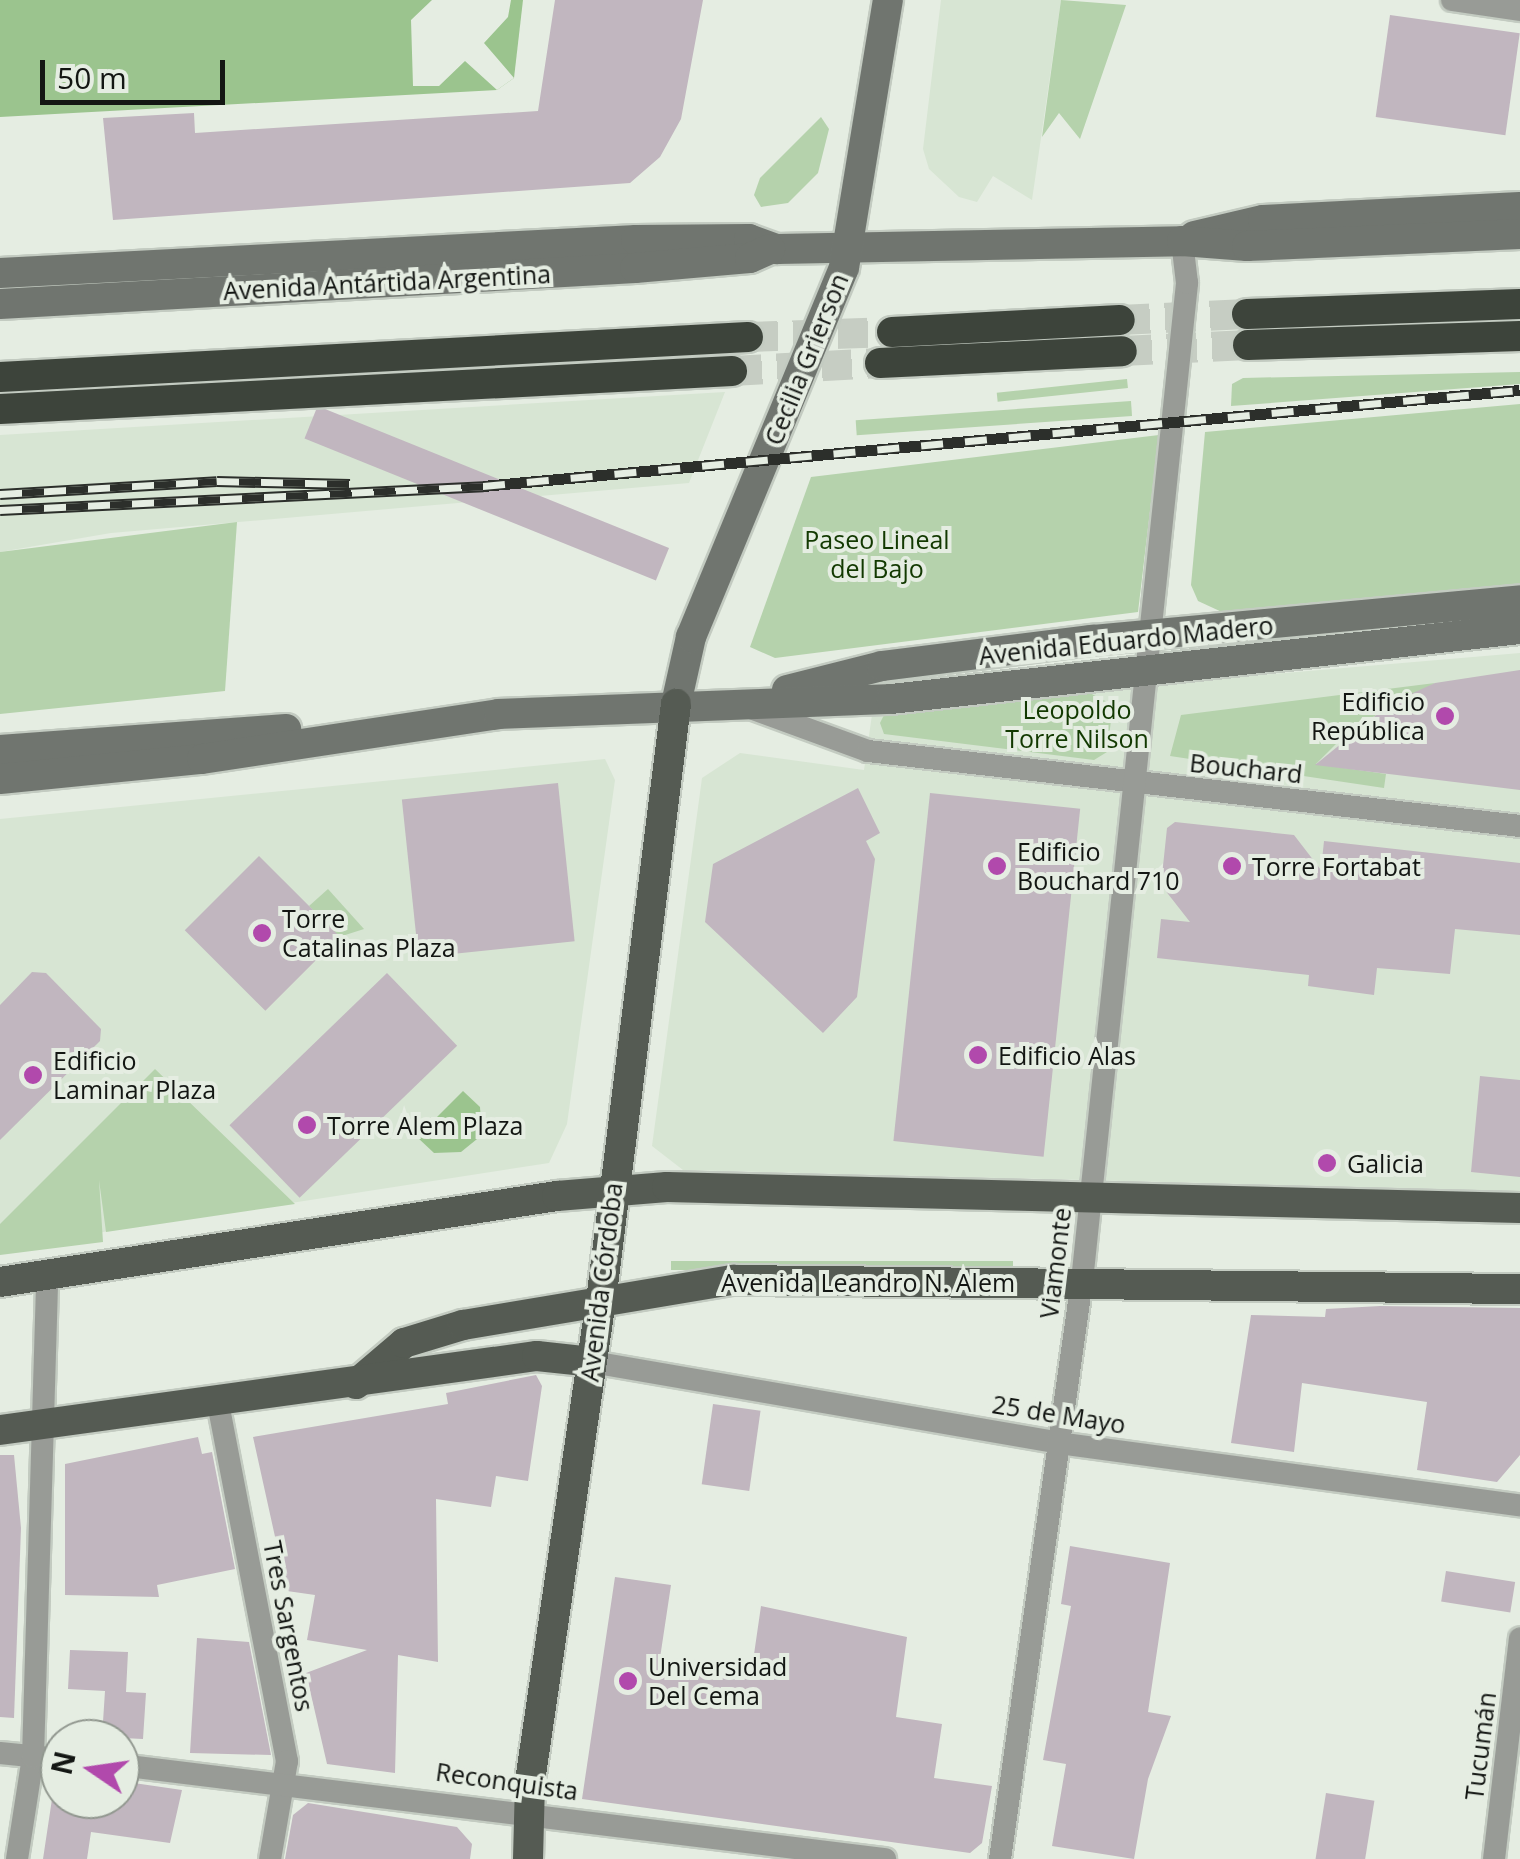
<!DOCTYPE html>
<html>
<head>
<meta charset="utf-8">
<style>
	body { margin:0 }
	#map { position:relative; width:1520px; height:1859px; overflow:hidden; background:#e5ede2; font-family:"Open Sans",sans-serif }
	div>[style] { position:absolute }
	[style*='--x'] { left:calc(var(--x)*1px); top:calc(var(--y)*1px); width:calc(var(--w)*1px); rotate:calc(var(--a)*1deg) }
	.built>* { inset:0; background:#d7e5d3 }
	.green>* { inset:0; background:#b5d2ac; transform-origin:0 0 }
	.water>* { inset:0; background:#9bc48e }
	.pier>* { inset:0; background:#e5ede2 }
	.building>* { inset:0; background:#c1b6bf; transform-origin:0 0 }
	.highway-tunnel>* { height:30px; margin-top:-15px; transform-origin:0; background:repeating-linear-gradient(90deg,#c6cdc3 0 30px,transparent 0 45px) }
	.roads { filter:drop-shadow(2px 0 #c3cbc1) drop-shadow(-2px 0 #c3cbc1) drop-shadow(0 2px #c3cbc1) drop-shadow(0 -2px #c3cbc1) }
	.street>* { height:22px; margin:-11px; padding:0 11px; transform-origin:11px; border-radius:11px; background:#989b96 }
	.secondary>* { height:30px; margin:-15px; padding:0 15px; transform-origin:15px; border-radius:15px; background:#70756f }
	.primary>* { height:30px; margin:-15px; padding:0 15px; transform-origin:15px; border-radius:15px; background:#555b53 }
	.highway>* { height:30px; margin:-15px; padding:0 15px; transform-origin:15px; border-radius:15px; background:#3d443b }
	.rail>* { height:11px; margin-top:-5.5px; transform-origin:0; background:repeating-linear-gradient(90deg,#e5ede2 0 22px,#2c2f2b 0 44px); box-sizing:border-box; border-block:2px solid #2c2f2b }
	.dots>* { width:28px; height:28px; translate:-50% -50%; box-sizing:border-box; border:5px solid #e5ede2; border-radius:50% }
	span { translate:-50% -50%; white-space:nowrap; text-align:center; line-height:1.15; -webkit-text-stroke:8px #e5ede2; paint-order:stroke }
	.street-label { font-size:25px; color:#131613 }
	.park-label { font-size:25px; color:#123901 }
	.poi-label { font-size:25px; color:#131613 }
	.right { translate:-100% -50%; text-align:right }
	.left { translate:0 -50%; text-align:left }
	.north { position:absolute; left:40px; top:1719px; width:100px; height:100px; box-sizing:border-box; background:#e5ede2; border:2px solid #91978f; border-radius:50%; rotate:283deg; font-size:28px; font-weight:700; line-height:40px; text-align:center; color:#131613 }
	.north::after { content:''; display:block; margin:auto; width:35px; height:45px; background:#b149ac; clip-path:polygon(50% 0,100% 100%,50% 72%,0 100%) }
	.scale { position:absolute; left:40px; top:60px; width:185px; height:45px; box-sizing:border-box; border:5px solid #131613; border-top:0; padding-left:12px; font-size:30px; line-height:35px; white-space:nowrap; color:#131613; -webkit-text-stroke:8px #e5ede2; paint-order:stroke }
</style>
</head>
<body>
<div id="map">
	<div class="built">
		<div style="clip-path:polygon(941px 0,1061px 0,1032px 200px,993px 176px,977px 202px,959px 197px,929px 169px,923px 149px)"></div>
		<div style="clip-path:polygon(725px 392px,689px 483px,111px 533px,0 552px,0 435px)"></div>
		<div style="clip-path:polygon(1520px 653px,1520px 1191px,683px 1170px,652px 1146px,702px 778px,740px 753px,864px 770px,873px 708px)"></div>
		<div style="clip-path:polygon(605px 759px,615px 780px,567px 1124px,549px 1163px,0 1248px,0 819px)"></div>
	</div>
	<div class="green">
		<div style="clip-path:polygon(1061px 0,1126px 5px,1080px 139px,1059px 113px,1042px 137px)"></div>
		<div style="clip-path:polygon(821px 117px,829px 129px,818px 173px,788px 203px,761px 207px,754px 195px,760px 178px)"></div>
		<div style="clip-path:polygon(1520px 372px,1520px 384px,1231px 406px,1232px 384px,1243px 378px)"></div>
		<div style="left:1127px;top:379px;width:9px;height:131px;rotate:84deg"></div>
		<div style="left:1131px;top:401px;width:15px;height:276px;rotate:86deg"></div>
		<div style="clip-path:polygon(1520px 404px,1520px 589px,1224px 613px,1198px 601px,1191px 585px,1205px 432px)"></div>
		<div style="clip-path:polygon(1159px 435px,1138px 612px,775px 658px,750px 647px,811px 477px)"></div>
		<div style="clip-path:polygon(237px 522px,225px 691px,0 714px,0 552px)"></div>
		<div style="clip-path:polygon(1435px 683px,1351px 729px,1316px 764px,1386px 774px,1384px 788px,1170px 756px,1181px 715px)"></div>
		<div style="clip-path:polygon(1086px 691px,1113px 705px,1107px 752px,1094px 760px,884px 734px,880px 723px,887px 709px)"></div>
		<div style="clip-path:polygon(328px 889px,364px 929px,339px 937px,309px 906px)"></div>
		<div style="clip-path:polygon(155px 1069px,295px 1204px,106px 1232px,99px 1180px,103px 1242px,0 1255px,0 1224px)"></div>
		<div style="left:671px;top:1261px;width:342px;height:9px"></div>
	</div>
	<div class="water">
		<div style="clip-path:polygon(0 0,523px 0,514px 78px,497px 90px,0 117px)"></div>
		<div style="clip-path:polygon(463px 1091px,480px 1107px,482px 1135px,461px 1152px,434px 1153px,417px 1137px)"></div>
	</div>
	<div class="pier">
		<div style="clip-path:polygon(432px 0,511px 0,508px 17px,484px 43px,514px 78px,497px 90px,465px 61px,439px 86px,413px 86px,411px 20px)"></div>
	</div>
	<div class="building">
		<div style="clip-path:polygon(555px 0,703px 0,681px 119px,660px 157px,630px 183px,113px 220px,103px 118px,194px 113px,195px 133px,538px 111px)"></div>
		<div style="left:1390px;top:15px;width:131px;height:103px;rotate:8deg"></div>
		<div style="left:669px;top:548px;width:35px;height:379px;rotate:112deg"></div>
		<div style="clip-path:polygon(1520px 670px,1520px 790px,1315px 765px,1391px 703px,1435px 683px)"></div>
		<div style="left:558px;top:783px;width:159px;height:157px;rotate:84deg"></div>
		<div style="clip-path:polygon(858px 788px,880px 833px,866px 841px,875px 859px,857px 997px,823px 1033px,705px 922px,713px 864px)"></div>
		<div style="left:930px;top:793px;width:151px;height:350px;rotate:6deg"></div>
		<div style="clip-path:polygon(1175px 822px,1294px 835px,1321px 870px,1324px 841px,1520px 863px,1520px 935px,1455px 929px,1450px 974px,1377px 968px,1374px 995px,1308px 986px,1309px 975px,1157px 958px,1161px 919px,1190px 922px,1161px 885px,1167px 828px)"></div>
		<div style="left:259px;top:856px;width:114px;height:105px;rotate:45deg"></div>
		<div style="clip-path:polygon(32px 972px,46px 973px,101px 1029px,100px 1041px,0 1140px,0 1005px)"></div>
		<div style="left:387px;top:973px;width:101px;height:219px;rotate:46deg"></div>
		<div style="clip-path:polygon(1480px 1076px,1520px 1080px,1520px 1177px,1471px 1172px)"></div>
		<div style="clip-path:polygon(1380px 1306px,1520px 1308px,1520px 1455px,1497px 1482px,1417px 1470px,1427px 1402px,1302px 1383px,1294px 1452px,1231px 1443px,1251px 1315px,1325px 1317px,1326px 1309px)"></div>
		<div style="clip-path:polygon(536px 1375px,542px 1386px,528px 1481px,496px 1476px,491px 1507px,436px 1499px,438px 1662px,398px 1655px,395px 1773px,327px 1764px,306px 1673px,367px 1650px,307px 1640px,315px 1595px,287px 1591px,253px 1437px,448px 1404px,446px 1393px)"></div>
		<div style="left:713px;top:1404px;width:48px;height:81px;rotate:8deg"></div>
		<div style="clip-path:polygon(198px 1437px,202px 1454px,212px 1452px,235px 1569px,157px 1585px,159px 1597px,65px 1595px,65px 1464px)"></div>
		<div style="clip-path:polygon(0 1455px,14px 1455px,21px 1528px,14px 1718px,0 1717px)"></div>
		<div style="clip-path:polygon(1070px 1546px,1170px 1563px,1148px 1712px,1171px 1716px,1148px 1779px,1134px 1859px,1052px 1846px,1066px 1764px,1043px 1760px,1071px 1606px,1061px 1604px)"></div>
		<div style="left:1446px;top:1571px;width:70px;height:31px;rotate:9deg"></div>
		<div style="clip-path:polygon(615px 1577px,671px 1585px,660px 1658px,751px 1675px,761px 1606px,907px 1637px,896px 1717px,942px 1724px,934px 1778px,992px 1786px,982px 1843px,970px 1853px,582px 1799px)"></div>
		<div style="clip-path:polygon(197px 1638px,249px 1642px,271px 1755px,190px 1753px)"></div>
		<div style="clip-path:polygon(70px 1650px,128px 1652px,126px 1692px,146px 1693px,143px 1739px,102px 1737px,105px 1691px,68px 1689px)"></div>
		<div style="clip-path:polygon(120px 1781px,182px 1790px,170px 1843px,91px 1832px,87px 1859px,43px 1859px,52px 1799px,120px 1799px)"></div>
		<div style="left:1326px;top:1793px;width:49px;height:67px;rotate:9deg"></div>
		<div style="clip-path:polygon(308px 1803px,457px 1827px,472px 1844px,470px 1859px,285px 1859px,293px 1815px)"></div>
	</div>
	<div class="highway-tunnel">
		<div style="--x:1120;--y:320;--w:127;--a:-2.7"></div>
		<div style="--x:748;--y:337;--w:144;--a:-2"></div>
		<div style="--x:1122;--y:351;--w:126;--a:-2.7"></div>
		<div style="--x:732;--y:371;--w:148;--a:-3.1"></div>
	</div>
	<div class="roads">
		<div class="street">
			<div style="--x:1452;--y:0;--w:69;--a:8.4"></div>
			<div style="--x:753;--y:709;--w:122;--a:20.1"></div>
			<div style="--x:868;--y:751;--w:656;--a:6.56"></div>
			<div style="--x:592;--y:1362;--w:474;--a:9.8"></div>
			<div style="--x:1059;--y:1443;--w:465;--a:7.7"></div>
			<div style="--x:218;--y:1403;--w:365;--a:79.1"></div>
			<div style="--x:287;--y:1761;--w:99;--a:99.8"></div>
			<div style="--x:0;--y:1753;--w:60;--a:5.7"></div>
			<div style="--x:120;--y:1765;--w:771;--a:7.01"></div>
			<div style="--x:17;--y:1859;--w:103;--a:-81.1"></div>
			<div style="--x:33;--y:1757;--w:481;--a:-88.3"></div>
			<div style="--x:1000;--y:1859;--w:584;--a:-81.93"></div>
			<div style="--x:1082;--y:1281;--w:1004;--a:-83.99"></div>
			<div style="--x:1187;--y:283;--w:42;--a:-96.8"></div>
			<div style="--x:1494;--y:1859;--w:222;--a:-83.3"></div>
		</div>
		<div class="secondary">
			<div style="--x:1194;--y:236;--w:71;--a:-13.1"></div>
			<div style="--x:1263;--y:220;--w:257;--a:-2.9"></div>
			<div style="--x:0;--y:273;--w:637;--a:-2.97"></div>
			<div style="--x:636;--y:240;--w:113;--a:-0.5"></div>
			<div style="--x:749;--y:239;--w:30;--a:20"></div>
			<div style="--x:777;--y:249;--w:405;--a:-1.1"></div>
			<div style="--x:1182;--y:241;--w:65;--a:4.4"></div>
			<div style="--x:1247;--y:246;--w:273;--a:-2.5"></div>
			<div style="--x:0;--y:304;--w:636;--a:-3.24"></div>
			<div style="--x:635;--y:268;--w:115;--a:-5"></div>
			<div style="--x:750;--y:258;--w:22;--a:-24"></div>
			<div style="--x:787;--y:690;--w:98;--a:-14.2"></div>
			<div style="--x:882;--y:666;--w:212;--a:-7.1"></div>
			<div style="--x:1092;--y:640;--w:430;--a:-5.3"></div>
			<div style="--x:676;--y:704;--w:69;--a:-77.4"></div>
			<div style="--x:691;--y:637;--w:399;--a:-67.5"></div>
			<div style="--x:844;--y:268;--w:272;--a:-80.7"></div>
			<div style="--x:0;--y:750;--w:287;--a:-4.2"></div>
			<div style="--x:0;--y:779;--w:203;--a:-5.7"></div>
			<div style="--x:202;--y:759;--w:300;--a:-8.6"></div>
			<div style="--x:499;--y:714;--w:392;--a:-2.2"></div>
			<div style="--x:891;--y:699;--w:633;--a:-6.35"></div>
		</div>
		<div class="primary">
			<div style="--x:0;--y:1282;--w:564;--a:-8.78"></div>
			<div style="--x:557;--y:1196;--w:110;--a:-4.7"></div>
			<div style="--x:667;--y:1187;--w:853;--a:1.41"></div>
			<div style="--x:356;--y:1384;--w:63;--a:-40.5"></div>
			<div style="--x:404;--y:1343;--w:62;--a:-17"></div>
			<div style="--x:463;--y:1325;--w:274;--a:-9.5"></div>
			<div style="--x:733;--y:1280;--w:787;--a:0.66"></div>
			<div style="--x:0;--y:1430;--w:542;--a:-7.85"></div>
			<div style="--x:537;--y:1356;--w:55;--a:6.2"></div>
			<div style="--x:528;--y:1859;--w:78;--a:-88.5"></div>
			<div style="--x:530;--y:1781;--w:485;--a:-81.6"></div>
			<div style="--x:601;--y:1301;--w:602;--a:-82.84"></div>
		</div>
		<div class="highway">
			<div style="--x:1247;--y:314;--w:273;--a:-2.1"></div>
			<div style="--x:892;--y:332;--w:228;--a:-3"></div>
			<div style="--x:1248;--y:345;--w:272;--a:-1.9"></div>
			<div style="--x:880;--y:363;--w:242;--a:-2.8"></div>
			<div style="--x:0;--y:377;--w:749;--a:-3.06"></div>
			<div style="--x:0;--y:409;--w:733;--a:-2.97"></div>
		</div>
	</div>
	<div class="rail">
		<div style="--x:0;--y:494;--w:217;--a:-3.4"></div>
		<div style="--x:217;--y:481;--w:133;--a:1.3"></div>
		<div style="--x:0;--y:510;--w:484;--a:-2.8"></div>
		<div style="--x:483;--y:486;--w:1041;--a:-5.29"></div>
	</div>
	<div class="dots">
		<div style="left:1445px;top:716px;background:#b149ac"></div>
		<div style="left:997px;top:866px;background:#b149ac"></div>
		<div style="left:1232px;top:866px;background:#b149ac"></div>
		<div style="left:262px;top:933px;background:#b149ac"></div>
		<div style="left:978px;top:1055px;background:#b149ac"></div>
		<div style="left:33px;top:1075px;background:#b149ac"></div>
		<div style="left:307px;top:1125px;background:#b149ac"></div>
		<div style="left:1327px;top:1163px;background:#b149ac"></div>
		<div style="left:628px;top:1681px;background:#b149ac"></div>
	</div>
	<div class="street-label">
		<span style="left:387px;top:282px;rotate:-3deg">Avenida Antártida Argentina</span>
		<span style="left:806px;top:359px;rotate:-68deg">Cecilia Grierson</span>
		<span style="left:1126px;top:640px;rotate:-6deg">Avenida Eduardo Madero</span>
		<span style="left:1246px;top:768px;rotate:6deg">Bouchard</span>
		<span style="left:1055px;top:1263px;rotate:-83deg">Viamonte</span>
		<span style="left:601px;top:1282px;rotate:-83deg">Avenida Córdoba</span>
		<span style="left:868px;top:1282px">Avenida Leandro N. Alem</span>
		<span style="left:1059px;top:1414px;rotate:9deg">25 de Mayo</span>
		<span style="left:289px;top:1626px;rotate:79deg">Tres Sargentos</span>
		<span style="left:1480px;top:1746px;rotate:-83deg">Tucumán</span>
		<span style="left:507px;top:1781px;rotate:8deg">Reconquista</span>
	</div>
	<div class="park-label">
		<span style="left:877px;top:554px">Paseo Lineal<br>del Bajo</span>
		<span style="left:1077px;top:724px">Leopoldo<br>Torre Nilson</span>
	</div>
	<div class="poi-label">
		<span class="right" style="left:1425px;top:716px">Edificio<br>República</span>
		<span class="left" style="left:1017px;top:866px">Edificio<br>Bouchard 710</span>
		<span class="left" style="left:1252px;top:866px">Torre Fortabat</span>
		<span class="left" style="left:282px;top:933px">Torre<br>Catalinas Plaza</span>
		<span class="left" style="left:998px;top:1055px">Edificio Alas</span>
		<span class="left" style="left:53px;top:1075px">Edificio<br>Laminar Plaza</span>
		<span class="left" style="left:327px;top:1125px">Torre Alem Plaza</span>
		<span class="left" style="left:1347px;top:1163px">Galicia</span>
		<span class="left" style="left:648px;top:1681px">Universidad<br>Del Cema</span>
	</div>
	<div class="north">N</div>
	<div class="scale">50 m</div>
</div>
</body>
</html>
